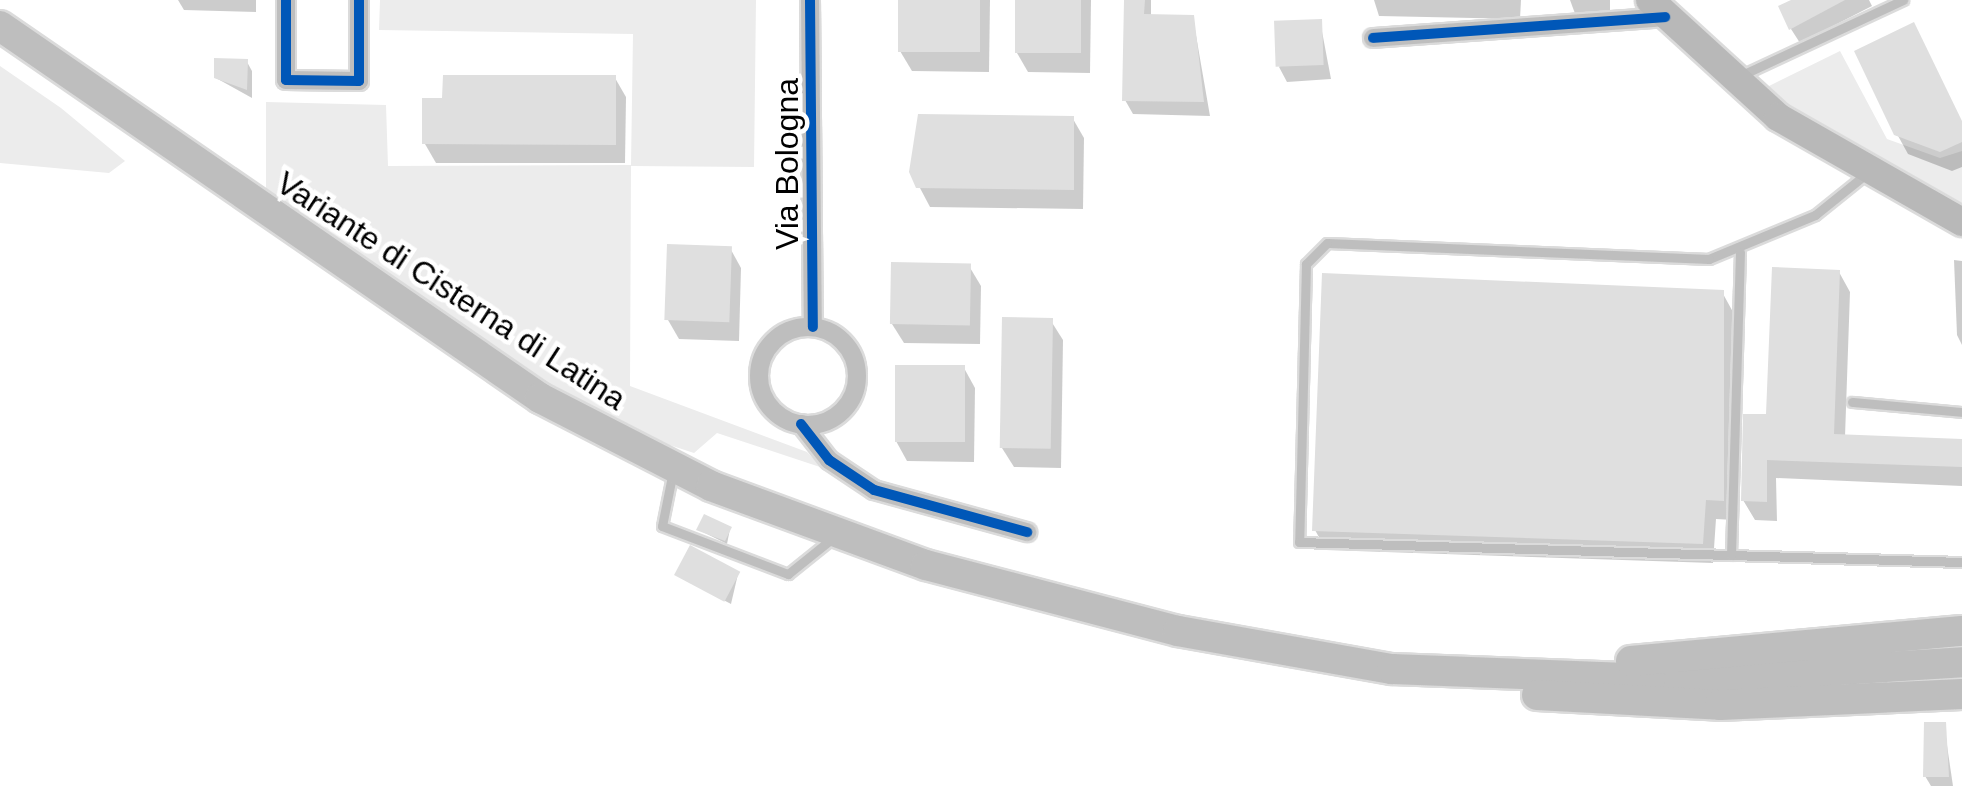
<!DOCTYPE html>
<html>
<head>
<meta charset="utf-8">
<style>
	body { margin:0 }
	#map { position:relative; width:1962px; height:800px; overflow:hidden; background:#fff; font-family:Helvetica,sans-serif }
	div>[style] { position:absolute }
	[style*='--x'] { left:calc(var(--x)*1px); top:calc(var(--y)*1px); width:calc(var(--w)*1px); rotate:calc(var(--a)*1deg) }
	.green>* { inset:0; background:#ececec }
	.shadow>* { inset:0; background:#0003 }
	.building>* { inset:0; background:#dfdfdf; transform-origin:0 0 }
	.roads { filter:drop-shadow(2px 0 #dbdbdb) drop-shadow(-2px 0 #dbdbdb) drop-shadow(0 2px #dbdbdb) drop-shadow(0 -2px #dbdbdb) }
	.service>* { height:9px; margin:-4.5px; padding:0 4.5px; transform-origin:4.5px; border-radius:4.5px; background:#bebebe }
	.minor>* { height:18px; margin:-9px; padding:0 9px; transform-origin:9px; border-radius:9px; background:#bebebe }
	.minor>.ring { margin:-9px; padding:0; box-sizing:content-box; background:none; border:18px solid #bebebe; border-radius:50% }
	.secondary>* { height:28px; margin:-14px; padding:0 14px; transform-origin:14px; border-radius:14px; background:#b8b8b8 }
	.primary>* { height:30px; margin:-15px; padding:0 15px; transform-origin:15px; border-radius:15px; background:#bebebe }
	.cycleway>* { height:10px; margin:-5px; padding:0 5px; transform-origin:5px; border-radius:5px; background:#0057b8 }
	span { translate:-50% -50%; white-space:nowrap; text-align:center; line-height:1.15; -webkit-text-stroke:9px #fff; paint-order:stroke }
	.street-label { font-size:32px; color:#000 }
</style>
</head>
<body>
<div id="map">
	<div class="green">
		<div style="clip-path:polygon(380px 0,756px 0,754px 167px,631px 166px,630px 386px,807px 452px,823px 468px,717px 433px,694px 453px,642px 436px,496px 355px,266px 196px,266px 102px,386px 105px,388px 166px,631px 165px,633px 34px,379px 30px)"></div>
		<div style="clip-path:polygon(1840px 51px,1887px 139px,1940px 158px,1962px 151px,1962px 203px,1854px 153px,1763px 89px)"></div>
		<div style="clip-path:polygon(0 66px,61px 108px,125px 161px,109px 173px,0 163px)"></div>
	</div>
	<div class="shadow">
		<div style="clip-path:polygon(178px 0,256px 0,256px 12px,184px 10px)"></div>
		<div style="clip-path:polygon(901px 0,990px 0,989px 72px,912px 71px,900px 51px)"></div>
		<div style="clip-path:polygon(1018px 0,1091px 0,1090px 73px,1028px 72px,1017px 53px)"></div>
		<div style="clip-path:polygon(1126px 0,1151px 0,1151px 17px,1193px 18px,1210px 116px,1133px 114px,1125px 100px)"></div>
		<div style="clip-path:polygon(1374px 0,1521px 0,1520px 19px,1379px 16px)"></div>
		<div style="clip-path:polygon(1570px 0,1610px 0,1610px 17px,1577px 19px)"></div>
		<div style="clip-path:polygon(1797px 0,1869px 0,1872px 6px,1800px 43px,1791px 29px)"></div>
		<div style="clip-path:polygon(1320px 21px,1331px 79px,1287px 82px,1279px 67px)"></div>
		<div style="clip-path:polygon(247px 62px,252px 71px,252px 98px,216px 78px)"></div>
		<div style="clip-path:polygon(615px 78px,626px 97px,625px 163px,436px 163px,425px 144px)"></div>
		<div style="clip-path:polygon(919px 117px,1073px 119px,1084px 138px,1083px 209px,930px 207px,911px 171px)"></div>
		<div style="clip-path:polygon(1962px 122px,1962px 167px,1952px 171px,1908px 154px,1897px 134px)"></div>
		<div style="clip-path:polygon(730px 248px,741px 268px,739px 341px,679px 339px,668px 320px)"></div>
		<div style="clip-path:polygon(1954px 260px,1962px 261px,1962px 345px,1957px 335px)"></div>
		<div style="clip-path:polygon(969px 266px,981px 286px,980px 344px,904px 343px,892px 324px)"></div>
		<div style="clip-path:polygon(1839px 272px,1850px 292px,1845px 437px,1962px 442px,1962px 486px,1776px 478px,1777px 521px,1755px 520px,1743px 500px,1768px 416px)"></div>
		<div style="clip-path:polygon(1722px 292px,1733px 312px,1734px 520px,1716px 519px,1713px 563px,1326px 550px,1315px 530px)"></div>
		<div style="clip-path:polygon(1051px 321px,1063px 340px,1061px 468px,1014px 467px,1002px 448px)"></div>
		<div style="clip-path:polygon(964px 368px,975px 388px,974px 462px,907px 461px,896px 441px)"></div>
		<div style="clip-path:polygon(730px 529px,727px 544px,699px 530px)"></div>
		<div style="clip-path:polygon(738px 574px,731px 604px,678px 576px)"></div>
		<div style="clip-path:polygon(1944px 725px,1953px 786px,1931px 786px,1925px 776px)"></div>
	</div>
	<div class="building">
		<div style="left:898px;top:0;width:82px;height:52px"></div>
		<div style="left:1015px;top:0;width:66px;height:53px"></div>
		<div style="clip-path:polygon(1124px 0,1145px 0,1144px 14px,1194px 15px,1204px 102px,1122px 101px)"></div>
		<div style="clip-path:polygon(1791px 0,1845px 0,1789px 30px,1778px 6px)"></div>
		<div style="left:1322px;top:19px;width:46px;height:48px;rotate:88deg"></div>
		<div style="clip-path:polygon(1914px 22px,1962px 121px,1962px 142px,1940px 152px,1894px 135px,1854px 51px)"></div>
		<div style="clip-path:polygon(214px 58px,248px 59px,247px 90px,214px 78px)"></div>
		<div style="clip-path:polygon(443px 75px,616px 75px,616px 145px,422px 144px,422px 98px,442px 98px)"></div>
		<div style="clip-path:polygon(918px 114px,1074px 116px,1074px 190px,916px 188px,909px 172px)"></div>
		<div style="left:667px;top:244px;width:65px;height:76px;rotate:2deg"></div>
		<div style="left:891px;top:262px;width:80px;height:62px;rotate:1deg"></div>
		<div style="clip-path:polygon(1772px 267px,1840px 270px,1834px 434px,1962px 439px,1962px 467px,1767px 460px,1767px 502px,1741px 501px,1743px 414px,1766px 414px)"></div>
		<div style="clip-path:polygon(1322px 273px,1724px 290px,1724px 501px,1706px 500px,1703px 544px,1312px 531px)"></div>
		<div style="left:1002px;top:317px;width:51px;height:131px;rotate:1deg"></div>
		<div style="left:895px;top:365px;width:70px;height:77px"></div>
		<div style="clip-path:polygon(704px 514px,732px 527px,725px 541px,696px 530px)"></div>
		<div style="left:690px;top:545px;width:57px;height:34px;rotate:28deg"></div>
		<div style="clip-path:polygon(1924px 722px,1946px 722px,1949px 777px,1923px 777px)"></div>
	</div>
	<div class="roads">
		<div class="service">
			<div style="--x:1742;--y:75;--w:178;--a:-25"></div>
			<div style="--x:1866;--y:174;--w:65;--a:141.2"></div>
			<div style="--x:1815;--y:215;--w:115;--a:157.5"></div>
			<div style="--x:1709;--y:259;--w:382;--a:-177.6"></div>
			<div style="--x:1327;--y:243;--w:30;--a:135"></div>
			<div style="--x:1306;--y:264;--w:278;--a:91.4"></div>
			<div style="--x:1299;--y:542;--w:663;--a:1.73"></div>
			<div style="--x:1852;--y:402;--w:110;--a:5.2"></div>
			<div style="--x:673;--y:471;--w:56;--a:101.3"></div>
			<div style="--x:662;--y:526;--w:135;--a:20.9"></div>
			<div style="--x:788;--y:574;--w:59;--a:-38.8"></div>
			<div style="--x:1731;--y:555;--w:303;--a:-88.3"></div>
		</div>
		<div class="minor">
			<div style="--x:286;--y:0;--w:80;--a:90"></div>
			<div style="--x:286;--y:80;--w:73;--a:0.8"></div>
			<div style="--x:359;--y:81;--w:81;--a:-90"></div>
			<div style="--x:810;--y:0;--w:327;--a:89.5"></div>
			<div style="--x:1373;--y:38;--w:293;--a:-4.1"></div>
			<div class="ring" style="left:759px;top:327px;width:80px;height:80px"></div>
			<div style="--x:801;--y:424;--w:46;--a:52.1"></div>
			<div style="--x:829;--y:460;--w:54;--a:33.7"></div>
			<div style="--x:874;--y:490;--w:159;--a:15.4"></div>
		</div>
		<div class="secondary">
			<div style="--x:1650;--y:0;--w:173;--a:42.4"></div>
			<div style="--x:1778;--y:117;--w:212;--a:29.7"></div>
		</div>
		<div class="primary">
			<div style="--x:0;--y:26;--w:656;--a:34.56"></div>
			<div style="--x:540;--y:398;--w:192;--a:27.2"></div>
			<div style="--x:711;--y:486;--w:229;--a:20.2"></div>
			<div style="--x:926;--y:565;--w:260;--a:14.7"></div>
			<div style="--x:1178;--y:631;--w:217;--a:10.1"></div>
			<div style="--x:1392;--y:669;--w:287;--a:2.2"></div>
			<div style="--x:1679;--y:680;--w:284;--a:-3.6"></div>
			<div style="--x:1631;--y:661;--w:332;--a:-5.2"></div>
			<div style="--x:1537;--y:695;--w:183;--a:3.1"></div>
			<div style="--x:1720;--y:705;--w:242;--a:-2.6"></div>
		</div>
	</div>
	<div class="cycleway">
		<div style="--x:286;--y:0;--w:80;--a:90"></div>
		<div style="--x:286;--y:80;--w:73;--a:0.8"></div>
		<div style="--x:359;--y:81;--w:81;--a:-90"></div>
		<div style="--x:810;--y:0;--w:327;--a:89.5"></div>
		<div style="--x:1373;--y:38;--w:293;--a:-4.1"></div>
		<div style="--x:801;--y:424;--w:46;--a:52.1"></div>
		<div style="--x:829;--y:460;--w:54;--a:33.7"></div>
		<div style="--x:874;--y:490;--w:159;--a:15.4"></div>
	</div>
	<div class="street-label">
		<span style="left:787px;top:164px;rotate:-90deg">Via Bologna</span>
		<span style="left:451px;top:291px;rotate:33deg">Variante di Cisterna di Latina</span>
	</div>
</div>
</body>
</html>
